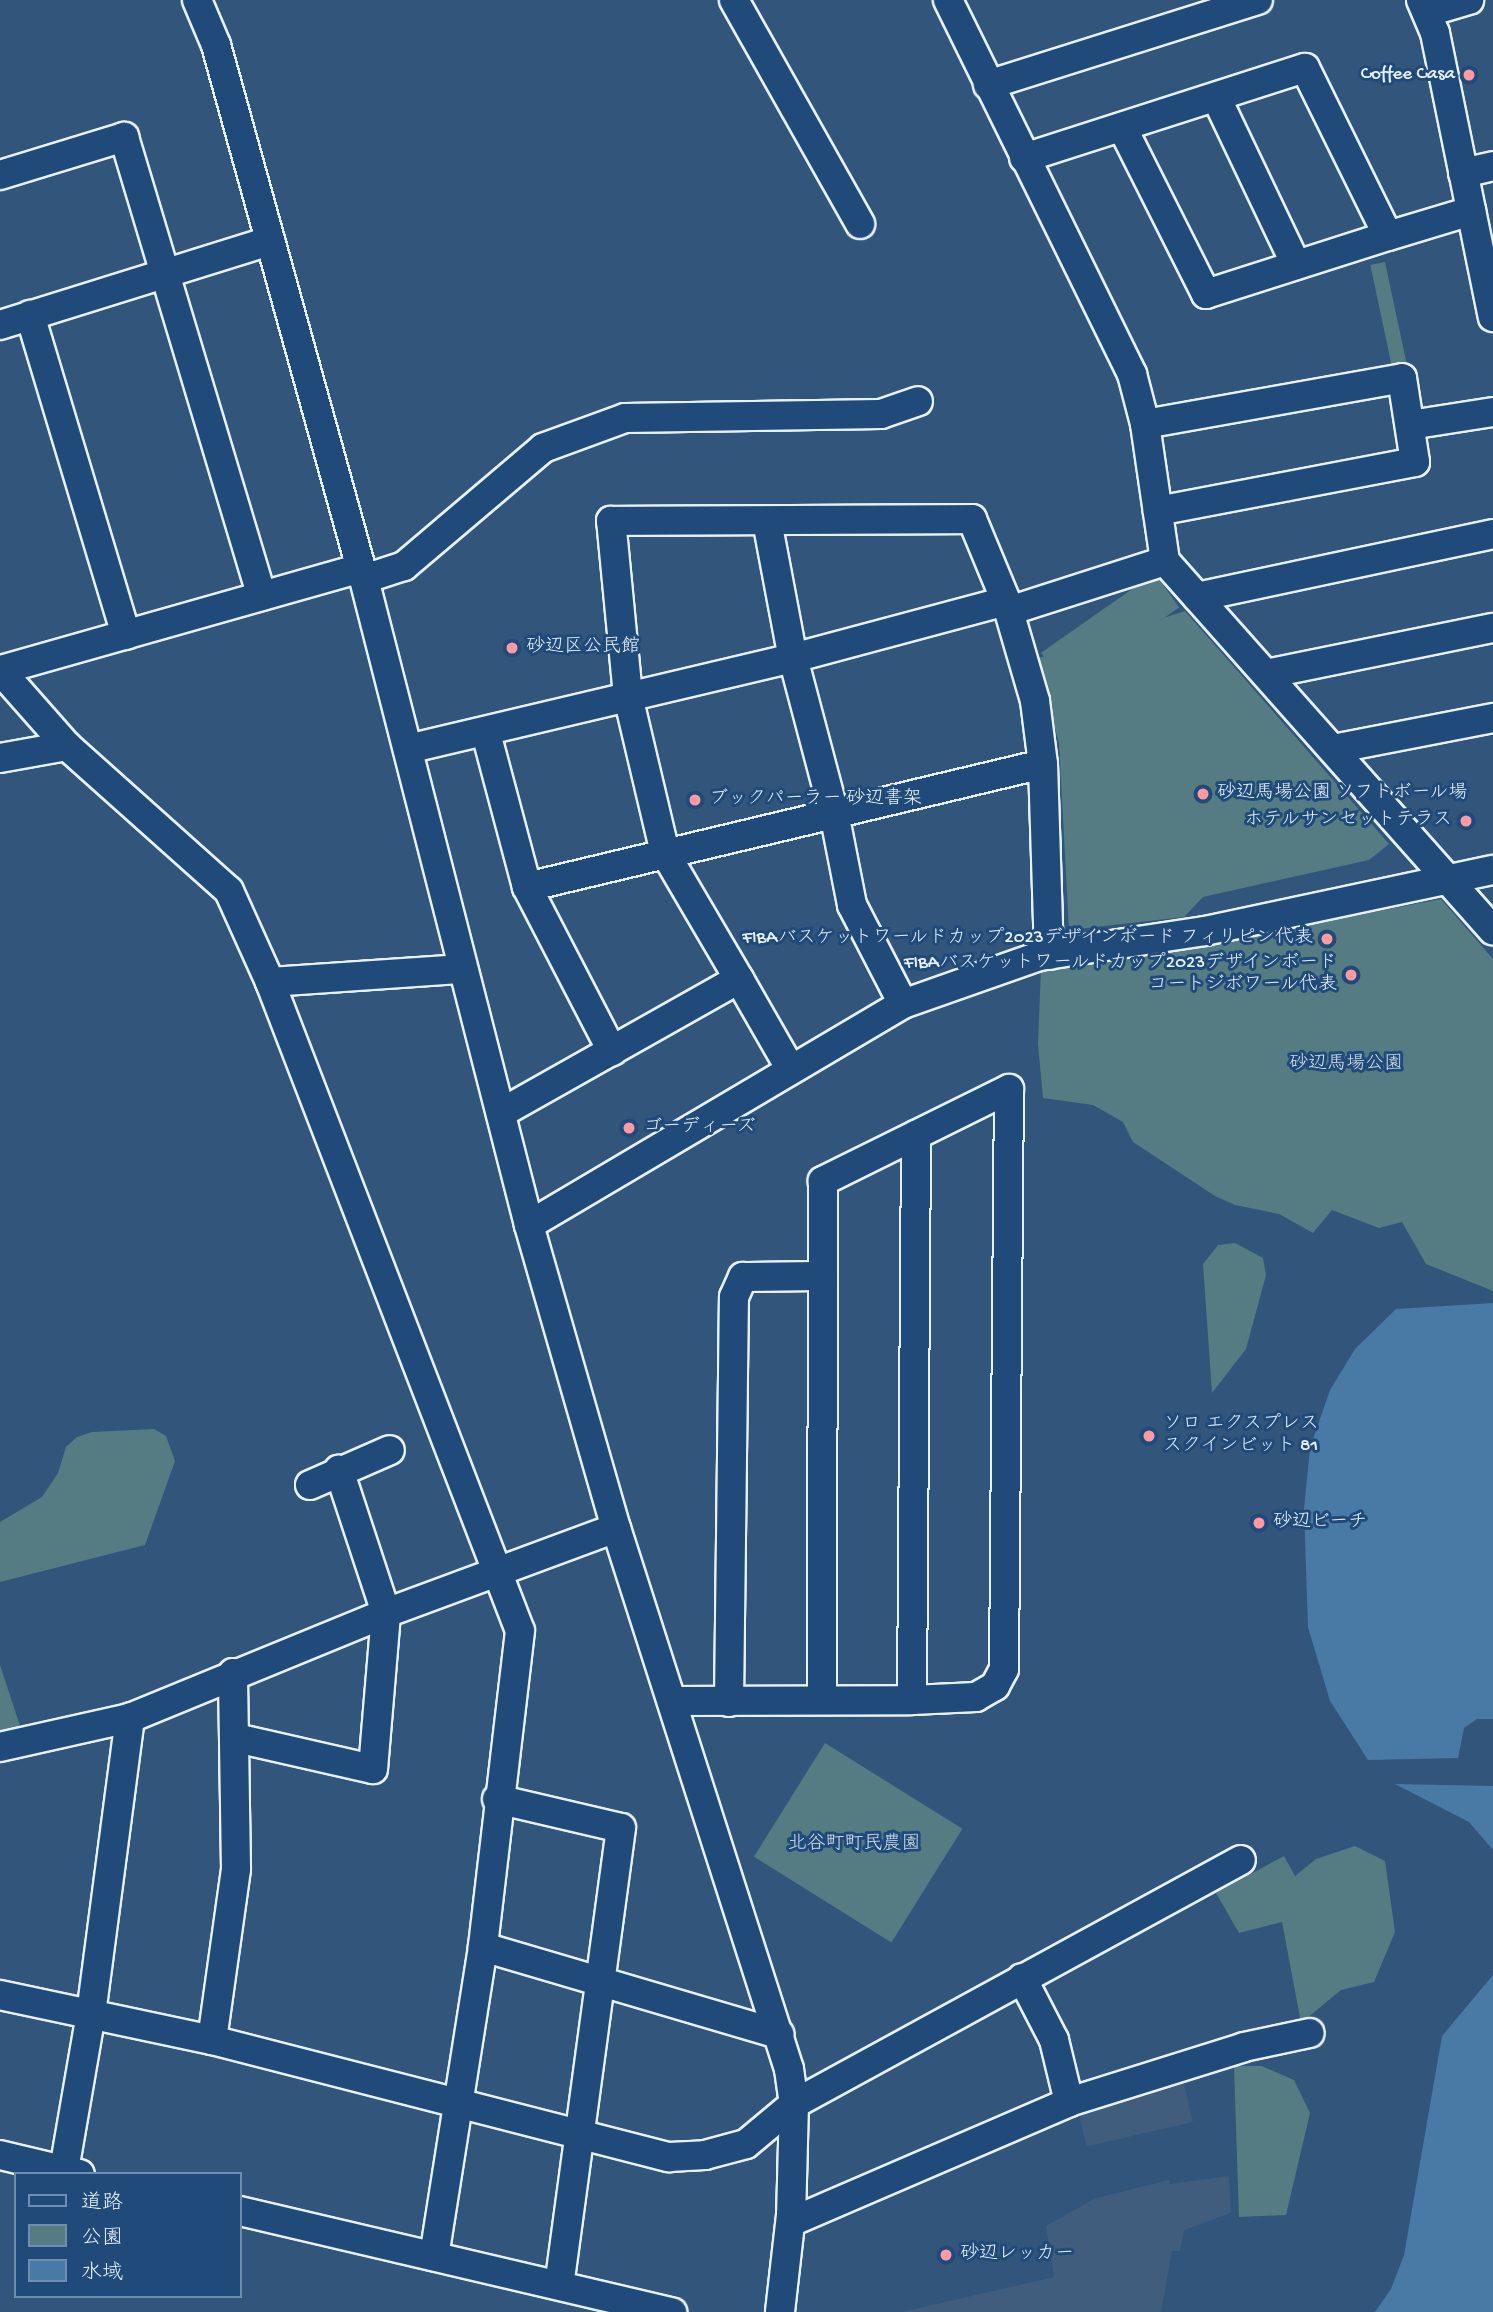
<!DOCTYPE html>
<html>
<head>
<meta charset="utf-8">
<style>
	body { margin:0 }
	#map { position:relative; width:1493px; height:2312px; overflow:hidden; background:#32557c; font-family:"Gochi Hand","Klee One",sans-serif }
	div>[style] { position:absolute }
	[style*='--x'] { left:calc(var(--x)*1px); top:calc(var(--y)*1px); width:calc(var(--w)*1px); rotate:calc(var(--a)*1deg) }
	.built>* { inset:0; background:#405d7d; transform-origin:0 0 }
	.green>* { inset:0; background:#547c82; transform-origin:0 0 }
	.water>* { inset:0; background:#497aa5 }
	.roads { filter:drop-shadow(2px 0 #e8f1f8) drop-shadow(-2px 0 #e8f1f8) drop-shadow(0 2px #e8f1f8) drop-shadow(0 -2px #e8f1f8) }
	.minor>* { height:28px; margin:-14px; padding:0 14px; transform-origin:14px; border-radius:14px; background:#1f4a7a }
	.dots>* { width:19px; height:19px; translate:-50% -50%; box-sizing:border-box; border:4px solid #1f4a7a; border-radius:50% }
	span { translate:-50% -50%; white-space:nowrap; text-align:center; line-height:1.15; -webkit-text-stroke:6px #1f4a7a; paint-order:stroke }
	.poi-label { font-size:19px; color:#e8f1f8 }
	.right { translate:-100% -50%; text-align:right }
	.left { translate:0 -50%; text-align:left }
	.park-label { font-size:19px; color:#d2dfe6 }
	.legend { position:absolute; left:14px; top:2172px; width:228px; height:126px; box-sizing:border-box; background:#1f4a7a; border:2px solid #6f8dac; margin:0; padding:9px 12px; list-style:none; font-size:21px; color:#e8f1f8 }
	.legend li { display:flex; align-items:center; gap:14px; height:35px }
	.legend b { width:35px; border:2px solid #6f8dac }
</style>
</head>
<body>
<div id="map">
	<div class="built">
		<div style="left:1184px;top:2084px;width:39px;height:109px;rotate:77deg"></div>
		<div style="clip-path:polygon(1229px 2176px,1231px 2213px,1184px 2230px,1180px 2251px,1172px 2251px,1161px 2312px,902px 2312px,1054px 2277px,1046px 2226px,1094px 2199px,1169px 2180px,1170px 2184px)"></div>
	</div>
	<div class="green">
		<div style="left:1385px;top:262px;width:102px;height:15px;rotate:78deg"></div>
		<div style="left:1155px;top:573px;width:42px;height:139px;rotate:55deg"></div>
		<div style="clip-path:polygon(1185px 611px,1389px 844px,1369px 860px,1203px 897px,1184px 917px,1069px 930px,1059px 743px,1036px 659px)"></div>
		<div style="clip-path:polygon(1441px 899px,1493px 959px,1493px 1291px,1426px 1264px,1402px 1222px,1379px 1228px,1332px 1210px,1313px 1233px,1279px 1214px,1235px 1205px,1215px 1196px,1133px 1142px,1123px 1122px,1093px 1105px,1043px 1098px,1038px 1044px,1041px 968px,1207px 944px)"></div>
		<div style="clip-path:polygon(1235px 1243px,1263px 1258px,1266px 1275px,1246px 1349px,1212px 1393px,1203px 1264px,1218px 1245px)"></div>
		<div style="clip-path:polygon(154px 1429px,166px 1436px,175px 1461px,145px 1545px,0 1582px,0 1522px,42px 1497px,58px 1473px,66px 1447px,77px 1437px,92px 1432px)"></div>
		<div style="clip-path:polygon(0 1665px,23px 1735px,0 1739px)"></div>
		<div style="left:825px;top:1743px;width:162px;height:134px;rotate:32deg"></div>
		<div style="clip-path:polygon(1355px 1846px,1385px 1861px,1395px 1932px,1374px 1982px,1341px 1990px,1301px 2023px,1282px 1922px,1239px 1933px,1216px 1893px,1284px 1856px,1295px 1876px,1316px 1859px)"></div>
		<div style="clip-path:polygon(1234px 2066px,1262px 2066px,1294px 2080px,1310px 2113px,1286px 2215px,1239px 2217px)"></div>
	</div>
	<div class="water">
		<div style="clip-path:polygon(1493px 1303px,1493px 1719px,1477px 1719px,1464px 1728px,1458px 1758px,1368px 1760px,1330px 1701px,1308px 1627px,1304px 1509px,1310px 1448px,1330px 1390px,1355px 1349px,1396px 1309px)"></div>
		<div style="clip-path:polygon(1395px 1784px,1493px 1786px,1493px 1850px,1469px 1822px)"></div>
		<div style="clip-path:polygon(1493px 1975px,1493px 2312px,1375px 2312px,1391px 2289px,1404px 2255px,1442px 2036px)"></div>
	</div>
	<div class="roads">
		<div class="minor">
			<div style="--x:197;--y:0;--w:49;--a:67.1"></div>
			<div style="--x:216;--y:45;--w:554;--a:74.51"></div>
			<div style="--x:364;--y:579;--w:667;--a:75.67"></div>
			<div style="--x:529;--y:1225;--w:315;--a:74"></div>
			<div style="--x:616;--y:1528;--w:568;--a:72.27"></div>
			<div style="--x:789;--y:2069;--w:35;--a:82"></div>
			<div style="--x:794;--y:2104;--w:111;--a:91.5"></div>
			<div style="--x:791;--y:2215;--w:98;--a:96.5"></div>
			<div style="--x:734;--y:0;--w:257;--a:60.6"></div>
			<div style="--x:948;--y:0;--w:417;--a:63.8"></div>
			<div style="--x:1132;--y:374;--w:52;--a:75.4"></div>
			<div style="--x:1145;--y:424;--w:138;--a:81.7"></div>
			<div style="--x:1165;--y:561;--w:494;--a:48.4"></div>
			<div style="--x:1421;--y:0;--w:36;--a:67"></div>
			<div style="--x:1435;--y:33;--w:290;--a:78.5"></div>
			<div style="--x:1428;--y:12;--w:43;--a:-16.3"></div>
			<div style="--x:988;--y:85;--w:283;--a:-17.5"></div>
			<div style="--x:1216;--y:97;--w:186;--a:64.5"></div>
			<div style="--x:1122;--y:127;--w:187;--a:63.3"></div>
			<div style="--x:1206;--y:294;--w:191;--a:-17.7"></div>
			<div style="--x:1024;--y:158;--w:295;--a:-17.8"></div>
			<div style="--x:1305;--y:68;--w:187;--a:63.7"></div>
			<div style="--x:1388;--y:236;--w:87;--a:-16.8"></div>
			<div style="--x:1463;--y:173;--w:31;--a:-13"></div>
			<div style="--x:0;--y:175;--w:130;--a:-17"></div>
			<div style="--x:124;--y:137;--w:479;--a:73.3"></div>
			<div style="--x:30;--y:315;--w:334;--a:73.3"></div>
			<div style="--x:0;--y:325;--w:283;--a:-17.3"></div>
			<div style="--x:1145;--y:424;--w:261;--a:-10.1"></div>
			<div style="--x:1402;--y:378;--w:85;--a:81.2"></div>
			<div style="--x:1415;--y:462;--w:262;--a:169.2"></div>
			<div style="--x:1410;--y:425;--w:84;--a:-8.9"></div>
			<div style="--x:767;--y:521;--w:139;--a:79.3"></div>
			<div style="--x:793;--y:658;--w:160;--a:75.2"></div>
			<div style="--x:834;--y:813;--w:94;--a:78.9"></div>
			<div style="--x:852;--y:905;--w:111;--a:62.7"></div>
			<div style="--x:361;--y:568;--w:375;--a:164.2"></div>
			<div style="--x:0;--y:670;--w:101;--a:48.6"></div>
			<div style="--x:67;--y:746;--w:217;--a:41.8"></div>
			<div style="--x:229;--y:891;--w:100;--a:65.7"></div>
			<div style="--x:270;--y:982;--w:695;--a:68.93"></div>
			<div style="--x:520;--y:1631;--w:318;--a:96.7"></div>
			<div style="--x:483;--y:1947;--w:313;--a:99"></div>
			<div style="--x:364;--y:579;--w:42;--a:-18"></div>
			<div style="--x:404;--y:566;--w:182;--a:-40.3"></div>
			<div style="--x:543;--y:448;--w:87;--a:-20.1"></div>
			<div style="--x:625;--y:418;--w:256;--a:-0.9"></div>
			<div style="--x:881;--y:414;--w:39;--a:-19"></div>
			<div style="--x:1197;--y:597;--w:303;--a:-12"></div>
			<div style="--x:1009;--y:611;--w:164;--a:-17.8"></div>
			<div style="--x:1266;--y:674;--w:232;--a:-11.5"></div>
			<div style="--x:486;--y:733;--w:159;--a:75.1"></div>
			<div style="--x:527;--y:887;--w:185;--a:62.6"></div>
			<div style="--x:408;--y:749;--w:396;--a:-13.3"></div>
			<div style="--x:793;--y:658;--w:220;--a:-15"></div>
			<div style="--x:1333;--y:749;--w:163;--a:-11"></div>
			<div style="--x:0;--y:758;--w:68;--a:-10.2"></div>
			<div style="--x:527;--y:887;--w:530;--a:-13.41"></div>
			<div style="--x:739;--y:979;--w:146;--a:-120.4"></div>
			<div style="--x:665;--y:853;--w:161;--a:-103.3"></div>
			<div style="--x:628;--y:696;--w:176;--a:-95.5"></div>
			<div style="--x:611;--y:521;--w:361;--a:-0.3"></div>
			<div style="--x:972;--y:519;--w:89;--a:67.5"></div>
			<div style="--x:1006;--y:601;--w:104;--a:73.8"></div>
			<div style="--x:1035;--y:701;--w:64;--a:82.8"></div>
			<div style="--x:1043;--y:764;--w:191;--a:88.2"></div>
			<div style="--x:270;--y:982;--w:193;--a:-3.9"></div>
			<div style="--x:501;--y:1113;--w:273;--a:-29.4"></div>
			<div style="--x:739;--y:979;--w:103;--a:60.2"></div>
			<div style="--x:529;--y:1225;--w:434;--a:-30.6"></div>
			<div style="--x:903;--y:1004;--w:144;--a:-19.4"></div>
			<div style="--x:1039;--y:956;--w:168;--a:-8.6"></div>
			<div style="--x:1205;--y:931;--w:294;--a:-12"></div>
			<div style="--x:310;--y:1485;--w:87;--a:-23.6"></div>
			<div style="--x:912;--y:1700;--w:565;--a:-89.59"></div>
			<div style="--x:672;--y:1701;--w:240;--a:-0.2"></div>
			<div style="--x:912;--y:1700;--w:64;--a:-2.7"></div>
			<div style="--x:976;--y:1697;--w:22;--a:-30"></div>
			<div style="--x:995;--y:1686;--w:19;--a:-62"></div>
			<div style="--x:1004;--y:1669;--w:580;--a:-89.51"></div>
			<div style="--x:1009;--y:1089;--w:208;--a:153.7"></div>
			<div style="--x:823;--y:1181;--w:519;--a:90.11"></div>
			<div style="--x:729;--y:1702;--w:405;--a:-89.3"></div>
			<div style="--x:734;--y:1297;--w:22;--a:-66"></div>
			<div style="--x:743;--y:1277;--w:79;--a:-0.7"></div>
			<div style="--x:236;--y:1738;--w:140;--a:12.8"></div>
			<div style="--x:373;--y:1769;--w:157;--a:-85.2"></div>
			<div style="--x:386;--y:1613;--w:151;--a:-108.2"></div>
			<div style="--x:0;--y:1747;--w:133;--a:-12.6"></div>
			<div style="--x:130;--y:1718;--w:277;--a:-22.3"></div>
			<div style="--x:386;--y:1613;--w:245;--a:-20.3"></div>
			<div style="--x:497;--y:1799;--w:127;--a:13.2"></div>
			<div style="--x:621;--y:1828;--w:461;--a:97.7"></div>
			<div style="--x:483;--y:1947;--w:309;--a:16.4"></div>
			<div style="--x:1022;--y:1978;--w:70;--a:62.7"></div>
			<div style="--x:1054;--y:2040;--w:64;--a:76.4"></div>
			<div style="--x:0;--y:1995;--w:217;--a:12"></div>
			<div style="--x:212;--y:2040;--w:472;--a:14.4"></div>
			<div style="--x:669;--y:2157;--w:36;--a:-3"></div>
			<div style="--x:705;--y:2155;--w:42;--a:-15"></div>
			<div style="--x:746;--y:2144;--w:62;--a:-39.8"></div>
			<div style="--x:794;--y:2104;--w:509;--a:-28.63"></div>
			<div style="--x:212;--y:2040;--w:173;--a:-82"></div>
			<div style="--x:236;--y:1869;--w:196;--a:-90.9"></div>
			<div style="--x:0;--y:2155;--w:82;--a:13.4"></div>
			<div style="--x:64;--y:2170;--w:158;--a:-80.2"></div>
			<div style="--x:91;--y:2014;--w:299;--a:-82.5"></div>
			<div style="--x:240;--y:2211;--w:444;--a:13.2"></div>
			<div style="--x:791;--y:2222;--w:303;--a:-23.3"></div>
			<div style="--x:1069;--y:2102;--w:183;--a:-17.4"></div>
			<div style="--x:1244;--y:2047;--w:67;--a:-12"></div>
		</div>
	</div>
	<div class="dots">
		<div style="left:1469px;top:75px;background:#ff9aa2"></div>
		<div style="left:512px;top:648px;background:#ff9aa2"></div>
		<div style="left:1203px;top:794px;background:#ff9aa2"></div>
		<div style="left:695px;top:800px;background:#ff9aa2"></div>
		<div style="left:1466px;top:821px;background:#ff9aa2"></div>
		<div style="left:1327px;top:939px;background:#ff9aa2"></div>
		<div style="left:1351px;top:975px;background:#ff9aa2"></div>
		<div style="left:629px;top:1128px;background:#ff9aa2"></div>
		<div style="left:1149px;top:1436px;background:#ff9aa2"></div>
		<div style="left:1259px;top:1523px;background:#ff9aa2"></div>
		<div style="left:946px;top:2255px;background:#ff9aa2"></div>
	</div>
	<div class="poi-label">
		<span class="right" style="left:1455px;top:75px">Coffee Casa</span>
		<span class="left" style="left:526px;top:648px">砂辺区公民館</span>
		<span class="left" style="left:1217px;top:794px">砂辺馬場公園 ソフトボール場</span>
		<span class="left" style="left:709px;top:800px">ブックパーラー 砂辺書架</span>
		<span class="right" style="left:1452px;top:821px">ホテルサンセットテラス</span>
		<span class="right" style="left:1313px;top:939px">FIBAバスケットワールドカップ2023デザインボード フィリピン代表</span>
		<span class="right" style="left:1337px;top:975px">FIBAバスケットワールドカップ2023デザインボード<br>コートジボワール代表</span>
		<span class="left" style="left:643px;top:1128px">ゴーディーズ</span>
		<span class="left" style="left:1163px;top:1436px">ソロ エクスプレス<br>スクインビット 81</span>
		<span class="left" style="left:1273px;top:1523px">砂辺ビーチ</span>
		<span class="left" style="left:960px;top:2255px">砂辺レッカー</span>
	</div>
	<div class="park-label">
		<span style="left:1346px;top:1065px">砂辺馬場公園</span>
		<span style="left:854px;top:1845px">北谷町町民農園</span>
	</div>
	<ul class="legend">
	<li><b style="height:9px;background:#1f4a7a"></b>道路</li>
	<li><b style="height:19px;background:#547c82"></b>公園</li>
	<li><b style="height:19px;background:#497aa5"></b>水域</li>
	</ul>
</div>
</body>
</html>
